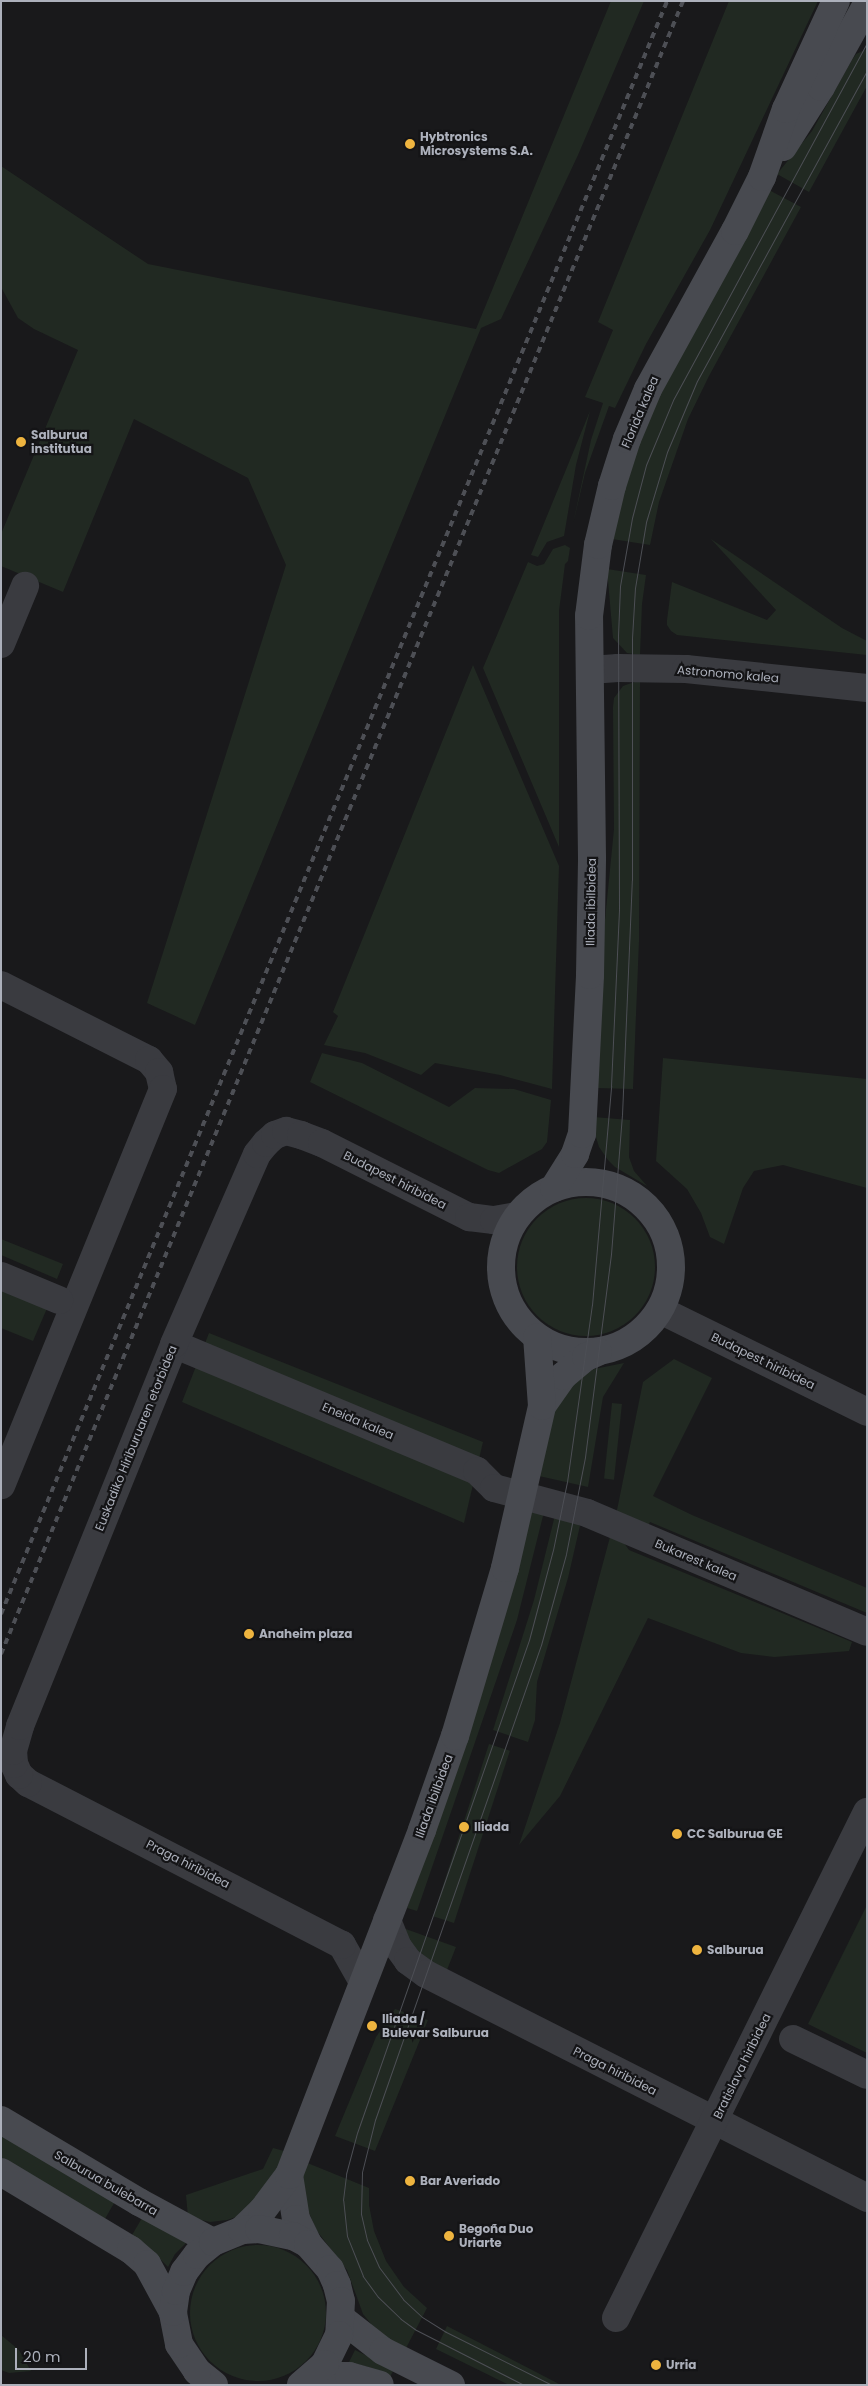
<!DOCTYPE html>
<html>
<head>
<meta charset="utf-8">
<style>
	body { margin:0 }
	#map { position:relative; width:868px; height:2386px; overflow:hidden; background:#19191b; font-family:Poppins,sans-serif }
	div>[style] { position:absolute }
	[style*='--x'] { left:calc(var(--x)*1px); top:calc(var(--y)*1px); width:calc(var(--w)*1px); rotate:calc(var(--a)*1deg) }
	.green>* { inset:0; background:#212922; transform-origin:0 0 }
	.round { border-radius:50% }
	.street>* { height:28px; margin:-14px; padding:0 14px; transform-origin:14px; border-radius:14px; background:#3a3b40 }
	.secondary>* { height:28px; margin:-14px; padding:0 14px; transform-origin:14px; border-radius:14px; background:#484a50 }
	.secondary>.ring { margin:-14px; padding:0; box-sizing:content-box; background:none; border:28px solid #484a50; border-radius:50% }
	.tram>* { height:1px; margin:-0.5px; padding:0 0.5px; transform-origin:0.5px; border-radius:0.5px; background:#4d4f55 }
	.rail>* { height:4px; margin-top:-2px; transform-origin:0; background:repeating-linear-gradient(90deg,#4d4f55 0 6px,transparent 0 11px) }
	.dots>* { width:14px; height:14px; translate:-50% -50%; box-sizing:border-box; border:2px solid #141416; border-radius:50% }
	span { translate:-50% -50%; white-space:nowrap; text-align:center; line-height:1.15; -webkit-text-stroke:4.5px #141416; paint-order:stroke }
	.poi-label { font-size:12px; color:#acb0bb; font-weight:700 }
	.left { translate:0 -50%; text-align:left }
	.street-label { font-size:12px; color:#acb0bb }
	.frame { position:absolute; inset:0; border:2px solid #acb0bb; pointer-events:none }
	.scale { position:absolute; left:15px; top:2348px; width:72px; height:22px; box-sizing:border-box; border:2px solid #acb0bb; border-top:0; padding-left:6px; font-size:15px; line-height:18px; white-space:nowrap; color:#acb0bb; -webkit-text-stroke:4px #141416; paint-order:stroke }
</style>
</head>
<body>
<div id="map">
	<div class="green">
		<div style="clip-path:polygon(611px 1px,644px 1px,578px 155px,501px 319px,481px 328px,195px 1025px,147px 1003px,286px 565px,248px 478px,134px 419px,63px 592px,1px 566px,1px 534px,78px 350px,34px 329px,18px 318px,1px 287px,1px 166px,148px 264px,476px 329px)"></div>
		<div style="clip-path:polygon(729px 1px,818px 1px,710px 230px,646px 344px,615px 408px,609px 406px,585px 473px,573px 524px,591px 440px,603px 403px,585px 397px,613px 330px,598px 322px)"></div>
		<div style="clip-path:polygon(867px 49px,867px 86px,809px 192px,777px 174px,812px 131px,852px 60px,856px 54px)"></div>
		<div style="clip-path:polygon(769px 190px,801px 207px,709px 376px,688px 419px,659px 502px,650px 545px,612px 539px,628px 472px,655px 405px)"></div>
		<div style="clip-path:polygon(590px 411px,576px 465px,564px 536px,547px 542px,538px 557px,531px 555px)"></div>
		<div style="clip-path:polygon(711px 539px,842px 628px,867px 641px,867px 655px,677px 635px,671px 631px,667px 625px,667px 620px,672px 582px,767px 620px,776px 610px)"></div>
		<div style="clip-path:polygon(565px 545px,570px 548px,568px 561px,565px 564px,559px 611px,559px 847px,483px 668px,528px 562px,537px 566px,544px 564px,553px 549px)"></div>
		<div style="clip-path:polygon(607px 569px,646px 575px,642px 604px,640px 655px,627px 653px,613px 638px)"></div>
		<div style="clip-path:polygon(473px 665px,559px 866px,552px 1089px,500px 1075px,435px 1063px,421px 1075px,365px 1053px,324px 1045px,338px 1016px,333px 1012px)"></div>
		<div style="clip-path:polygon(640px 680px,639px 941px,633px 1089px,596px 1088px,602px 950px,614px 829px,613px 707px,614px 698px,623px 686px)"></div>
		<div style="clip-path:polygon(322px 1053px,362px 1063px,449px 1107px,475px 1088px,514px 1089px,551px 1100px,547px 1142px,542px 1149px,499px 1173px,488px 1170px,310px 1082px)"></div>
		<div style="clip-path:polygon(663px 1058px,867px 1079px,867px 1188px,783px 1165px,754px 1171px,743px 1188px,724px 1244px,710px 1237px,701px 1213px,687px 1189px,656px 1161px)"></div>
		<div style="clip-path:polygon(594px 1117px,630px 1120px,629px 1157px,634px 1171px,647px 1186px,615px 1167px,608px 1160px,599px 1147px,595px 1134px)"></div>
		<div class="round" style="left:517px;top:1198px;width:138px;height:138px"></div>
		<div style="clip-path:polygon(1px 1239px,63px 1264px,57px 1279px,1px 1255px)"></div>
		<div style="clip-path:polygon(1px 1287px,48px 1306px,33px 1341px,1px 1328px)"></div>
		<div style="clip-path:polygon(209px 1333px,483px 1442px,464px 1523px,182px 1402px)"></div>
		<div style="clip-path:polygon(674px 1359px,712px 1378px,653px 1496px,692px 1515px,867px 1588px,867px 1613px,650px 1522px,647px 1528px,616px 1515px,643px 1382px)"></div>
		<div style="clip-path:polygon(624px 1363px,603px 1397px,588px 1487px,539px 1476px,557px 1396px,589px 1370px)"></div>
		<div style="left:612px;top:1403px;width:10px;height:76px;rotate:6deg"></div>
		<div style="clip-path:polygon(532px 1506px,545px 1508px,517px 1620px,417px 1911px,407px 1908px,425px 1857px)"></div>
		<div style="clip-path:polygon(556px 1511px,582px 1517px,568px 1578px,537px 1682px,535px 1720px,528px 1742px,493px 1730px,534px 1600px)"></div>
		<div style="clip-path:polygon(610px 1537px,624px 1543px,629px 1550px,852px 1642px,849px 1651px,774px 1657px,741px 1653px,648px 1618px,560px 1796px,519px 1845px,560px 1723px)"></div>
		<div style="left:489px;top:1744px;width:22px;height:181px;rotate:18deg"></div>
		<div style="clip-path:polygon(867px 1905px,867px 2053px,808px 2024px)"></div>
		<div style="clip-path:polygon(403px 1928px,456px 1947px,445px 1975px,414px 1957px)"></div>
		<div style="clip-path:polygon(395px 2009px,428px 2020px,375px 2151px,335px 2136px,376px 2037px)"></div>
		<div style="left:1px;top:2135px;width:132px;height:22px;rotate:30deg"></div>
		<div style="clip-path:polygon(273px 2148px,284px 2151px,268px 2189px,245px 2214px,227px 2220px,210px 2222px,188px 2217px,186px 2195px,263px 2169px)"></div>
		<div style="clip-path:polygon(305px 2162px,369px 2188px,369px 2205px,374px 2231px,386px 2261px,404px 2287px,427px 2308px,405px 2350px,376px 2330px,363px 2314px,347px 2270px,317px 2231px,306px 2206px,302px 2181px)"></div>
		<div style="clip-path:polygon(142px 2218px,186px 2243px,175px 2254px,168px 2267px,150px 2249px,132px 2235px)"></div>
		<div class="round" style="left:190px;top:2245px;width:136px;height:136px"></div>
		<div style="clip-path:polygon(447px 2326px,561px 2385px,509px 2385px,436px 2349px)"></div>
		<div style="clip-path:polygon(1px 2335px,19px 2350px,31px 2371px,9px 2373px,1px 2370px)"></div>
		<div style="clip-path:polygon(355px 2350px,394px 2369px,390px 2377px,368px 2367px,349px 2362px)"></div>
	</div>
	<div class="street">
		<div style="--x:1;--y:644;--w:63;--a:-67.5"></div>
		<div style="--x:590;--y:670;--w:28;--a:-4"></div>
		<div style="--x:618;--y:668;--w:68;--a:0.8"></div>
		<div style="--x:686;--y:669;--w:182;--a:6"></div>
		<div style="--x:1;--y:985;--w:166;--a:26.9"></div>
		<div style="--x:149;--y:1060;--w:16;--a:50"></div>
		<div style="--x:159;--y:1072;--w:17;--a:77"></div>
		<div style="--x:163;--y:1089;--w:428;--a:112.2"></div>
		<div style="--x:1;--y:1276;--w:63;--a:22.5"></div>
		<div style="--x:660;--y:1310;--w:231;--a:26.2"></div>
		<div style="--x:188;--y:1350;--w:313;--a:22.7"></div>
		<div style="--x:477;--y:1471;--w:24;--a:45"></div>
		<div style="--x:494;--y:1488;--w:96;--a:15"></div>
		<div style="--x:587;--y:1513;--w:304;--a:23"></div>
		<div style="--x:387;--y:1920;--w:29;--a:68"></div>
		<div style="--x:398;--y:1947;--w:17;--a:54"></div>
		<div style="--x:408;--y:1961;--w:22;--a:36"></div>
		<div style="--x:426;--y:1974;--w:495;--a:26.9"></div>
		<div style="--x:363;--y:1982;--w:43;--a:-119.6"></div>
		<div style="--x:342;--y:1945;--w:353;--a:-152.7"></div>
		<div style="--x:28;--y:1783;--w:12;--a:-138"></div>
		<div style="--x:19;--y:1775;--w:12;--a:-114"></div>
		<div style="--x:14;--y:1764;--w:13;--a:-94"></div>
		<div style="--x:13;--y:1751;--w:26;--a:-74"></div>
		<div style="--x:20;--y:1726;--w:412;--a:-68"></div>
		<div style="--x:174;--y:1344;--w:207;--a:-66.4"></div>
		<div style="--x:257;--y:1154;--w:14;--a:-51"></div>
		<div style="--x:266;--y:1143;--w:12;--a:-42"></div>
		<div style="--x:275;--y:1135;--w:12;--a:-20"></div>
		<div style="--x:286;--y:1131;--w:16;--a:15"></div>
		<div style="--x:301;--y:1135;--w:22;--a:21"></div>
		<div style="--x:322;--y:1143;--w:165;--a:26.7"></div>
		<div style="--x:469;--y:1217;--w:25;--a:7"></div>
		<div style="--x:494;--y:1220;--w:23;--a:-10"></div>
		<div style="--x:793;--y:2039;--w:82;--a:25.9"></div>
		<div style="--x:616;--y:2318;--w:565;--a:-63.62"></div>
	</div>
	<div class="secondary">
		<div style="--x:783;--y:147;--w:71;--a:-57.7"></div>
		<div style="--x:821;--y:87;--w:95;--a:-61"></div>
		<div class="ring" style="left:501px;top:1182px;width:142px;height:142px"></div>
		<div style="--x:554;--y:1188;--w:40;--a:-58"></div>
		<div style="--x:575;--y:1154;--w:21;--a:-71"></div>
		<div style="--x:582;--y:1134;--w:159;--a:-87.1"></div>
		<div style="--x:590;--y:975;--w:117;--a:-89"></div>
		<div style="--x:592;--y:858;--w:242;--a:-90.7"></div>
		<div style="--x:589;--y:616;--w:72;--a:-82.8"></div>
		<div style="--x:598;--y:545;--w:61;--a:-76.7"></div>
		<div style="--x:612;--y:486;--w:49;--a:-72.3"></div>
		<div style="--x:627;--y:439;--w:54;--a:-67.2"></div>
		<div style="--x:648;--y:389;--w:180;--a:-61.2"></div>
		<div style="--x:735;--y:231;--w:60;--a:-63.4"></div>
		<div style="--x:762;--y:177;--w:72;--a:-70.6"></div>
		<div style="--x:786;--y:109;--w:119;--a:-65.2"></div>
		<div style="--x:542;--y:1406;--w:37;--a:-55"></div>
		<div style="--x:563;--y:1376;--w:30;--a:-40"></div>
		<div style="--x:586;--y:1357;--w:13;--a:-23"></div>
		<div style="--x:1;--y:2120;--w:161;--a:30.7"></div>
		<div style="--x:139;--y:2202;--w:84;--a:28.4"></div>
		<div style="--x:1;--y:2172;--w:152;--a:31"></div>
		<div style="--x:131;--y:2250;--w:21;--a:41"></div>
		<div style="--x:147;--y:2264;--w:55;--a:61.6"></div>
		<div style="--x:289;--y:2175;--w:45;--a:81"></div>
		<div style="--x:296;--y:2219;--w:28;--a:64"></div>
		<div style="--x:242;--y:2230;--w:28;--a:-44"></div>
		<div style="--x:262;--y:2211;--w:45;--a:-53.1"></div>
		<div style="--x:289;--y:2175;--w:370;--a:-68.9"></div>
		<div style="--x:422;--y:1830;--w:100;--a:-70.7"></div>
		<div style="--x:455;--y:1736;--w:175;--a:-73.4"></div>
		<div style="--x:505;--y:1568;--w:166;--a:-77.1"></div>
		<div style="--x:542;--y:1406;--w:69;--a:-94.1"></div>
		<div style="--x:342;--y:2319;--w:52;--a:38"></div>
		<div style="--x:383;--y:2351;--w:76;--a:26.6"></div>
		<div style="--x:314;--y:2376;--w:35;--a:0"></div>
		<div style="--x:349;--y:2376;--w:32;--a:16"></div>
		<div style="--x:214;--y:2385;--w:22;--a:-141"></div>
		<div style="--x:197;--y:2371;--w:32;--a:-124"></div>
		<div style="--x:179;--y:2344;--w:33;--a:-101"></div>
		<div style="--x:173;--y:2312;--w:21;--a:-82"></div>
		<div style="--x:176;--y:2291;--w:21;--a:-67"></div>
		<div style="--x:184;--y:2272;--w:21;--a:-53"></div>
		<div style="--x:197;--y:2255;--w:21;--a:-39"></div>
		<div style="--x:213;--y:2242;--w:31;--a:-22"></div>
		<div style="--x:242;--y:2230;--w:17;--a:-3"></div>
		<div style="--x:259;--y:2229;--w:35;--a:12"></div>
		<div style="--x:293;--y:2236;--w:17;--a:28"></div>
		<div style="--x:308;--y:2244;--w:33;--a:49"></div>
		<div style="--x:330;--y:2269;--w:17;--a:66"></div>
		<div style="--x:337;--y:2285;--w:16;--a:76"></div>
		<div style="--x:341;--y:2301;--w:34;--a:93"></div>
		<div style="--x:339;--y:2335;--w:32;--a:116"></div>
		<div style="--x:325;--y:2364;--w:32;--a:139"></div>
	</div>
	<div class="tram">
		<div style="--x:524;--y:2385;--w:121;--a:-153"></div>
		<div style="--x:416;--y:2330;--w:19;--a:-144"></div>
		<div style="--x:401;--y:2319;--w:32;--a:-136"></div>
		<div style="--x:378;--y:2297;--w:26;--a:-126"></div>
		<div style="--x:363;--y:2276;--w:43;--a:-111.8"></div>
		<div style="--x:347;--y:2236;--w:36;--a:-96"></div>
		<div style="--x:343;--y:2200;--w:26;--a:-83"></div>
		<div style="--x:346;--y:2174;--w:42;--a:-75"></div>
		<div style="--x:357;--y:2133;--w:522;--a:-70.77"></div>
		<div style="--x:529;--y:1640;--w:93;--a:-75.1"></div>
		<div style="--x:553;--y:1550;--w:69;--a:-78.4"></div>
		<div style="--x:567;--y:1482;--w:179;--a:-82"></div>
		<div style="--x:592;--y:1305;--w:220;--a:-85"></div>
		<div style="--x:611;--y:1086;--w:177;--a:-87.4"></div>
		<div style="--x:619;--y:909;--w:273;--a:-90.2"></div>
		<div style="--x:618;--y:636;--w:50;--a:-87.7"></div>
		<div style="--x:620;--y:586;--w:69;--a:-80"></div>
		<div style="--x:632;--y:518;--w:55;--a:-75.2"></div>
		<div style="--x:646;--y:465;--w:70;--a:-67.4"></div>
		<div style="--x:673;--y:400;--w:406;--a:-61.5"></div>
		<div style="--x:552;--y:2385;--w:119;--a:-153.4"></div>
		<div style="--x:446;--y:2332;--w:28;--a:-148"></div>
		<div style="--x:422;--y:2317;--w:26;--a:-137"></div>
		<div style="--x:403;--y:2299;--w:40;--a:-127"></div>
		<div style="--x:379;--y:2267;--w:30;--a:-114"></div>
		<div style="--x:367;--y:2240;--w:27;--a:-103"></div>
		<div style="--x:361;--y:2214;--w:42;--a:-88.6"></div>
		<div style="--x:362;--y:2172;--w:54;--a:-76"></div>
		<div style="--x:375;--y:2120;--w:503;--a:-70.74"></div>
		<div style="--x:541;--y:1645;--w:94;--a:-74.6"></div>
		<div style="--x:566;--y:1554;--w:99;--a:-78.9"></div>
		<div style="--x:585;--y:1457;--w:205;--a:-82.7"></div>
		<div style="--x:611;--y:1254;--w:139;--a:-85.5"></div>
		<div style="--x:622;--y:1115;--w:235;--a:-87.6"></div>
		<div style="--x:632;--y:880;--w:242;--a:-90"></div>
		<div style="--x:632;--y:638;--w:50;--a:-86.6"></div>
		<div style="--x:635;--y:588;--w:67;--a:-80.5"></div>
		<div style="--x:646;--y:522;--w:73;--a:-73.3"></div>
		<div style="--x:667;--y:452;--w:77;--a:-67.1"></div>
		<div style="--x:697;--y:381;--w:354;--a:-61.3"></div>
	</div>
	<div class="rail">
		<div style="--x:1;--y:1614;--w:1745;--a:-67.56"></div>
		<div style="--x:1;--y:1654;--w:1788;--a:-67.58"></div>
	</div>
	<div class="dots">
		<div style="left:410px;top:144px;background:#eeb43f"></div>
		<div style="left:21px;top:442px;background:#eeb43f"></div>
		<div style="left:249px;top:1634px;background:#eeb43f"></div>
		<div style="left:464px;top:1827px;background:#eeb43f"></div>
		<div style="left:677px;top:1834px;background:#eeb43f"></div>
		<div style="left:697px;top:1950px;background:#eeb43f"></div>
		<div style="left:372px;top:2026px;background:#eeb43f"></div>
		<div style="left:410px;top:2181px;background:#eeb43f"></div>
		<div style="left:449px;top:2236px;background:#eeb43f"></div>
		<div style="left:656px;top:2365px;background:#eeb43f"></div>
	</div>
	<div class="poi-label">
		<span class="left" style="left:420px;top:144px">Hybtronics<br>Microsystems S.A.</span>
		<span class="left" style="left:31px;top:442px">Salburua<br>institutua</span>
		<span class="left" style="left:259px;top:1634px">Anaheim plaza</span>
		<span class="left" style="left:474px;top:1827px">Iliada</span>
		<span class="left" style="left:687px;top:1834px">CC Salburua GE</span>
		<span class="left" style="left:707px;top:1950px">Salburua</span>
		<span class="left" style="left:382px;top:2026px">Iliada /<br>Bulevar Salburua</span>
		<span class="left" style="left:420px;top:2181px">Bar Averiado</span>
		<span class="left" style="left:459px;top:2236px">Begoña Duo<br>Uriarte</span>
		<span class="left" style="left:666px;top:2365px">Urria</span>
	</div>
	<div class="street-label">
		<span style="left:640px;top:412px;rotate:-67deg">Florida kalea</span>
		<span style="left:728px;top:674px;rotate:5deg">Astronomo kalea</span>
		<span style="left:591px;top:902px;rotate:-89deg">Iliada ibilbidea</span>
		<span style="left:395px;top:1180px;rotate:27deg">Budapest hiribidea</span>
		<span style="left:763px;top:1361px;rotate:26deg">Budapest hiribidea</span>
		<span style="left:358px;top:1421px;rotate:23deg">Eneida kalea</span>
		<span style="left:136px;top:1438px;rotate:-68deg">Euskadiko Hiriburuaren etorbidea</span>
		<span style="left:696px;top:1560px;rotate:23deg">Bukarest kalea</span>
		<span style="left:434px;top:1796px;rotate:-70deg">Iliada ibilbidea</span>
		<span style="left:188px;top:1864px;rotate:27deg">Praga hiribidea</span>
		<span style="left:742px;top:2066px;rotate:-64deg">Bratislava hiribidea</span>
		<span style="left:615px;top:2071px;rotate:27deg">Praga hiribidea</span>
		<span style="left:106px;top:2183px;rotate:30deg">Salburua bulebarra</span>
	</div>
	<div class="frame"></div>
	<div class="scale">20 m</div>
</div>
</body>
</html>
